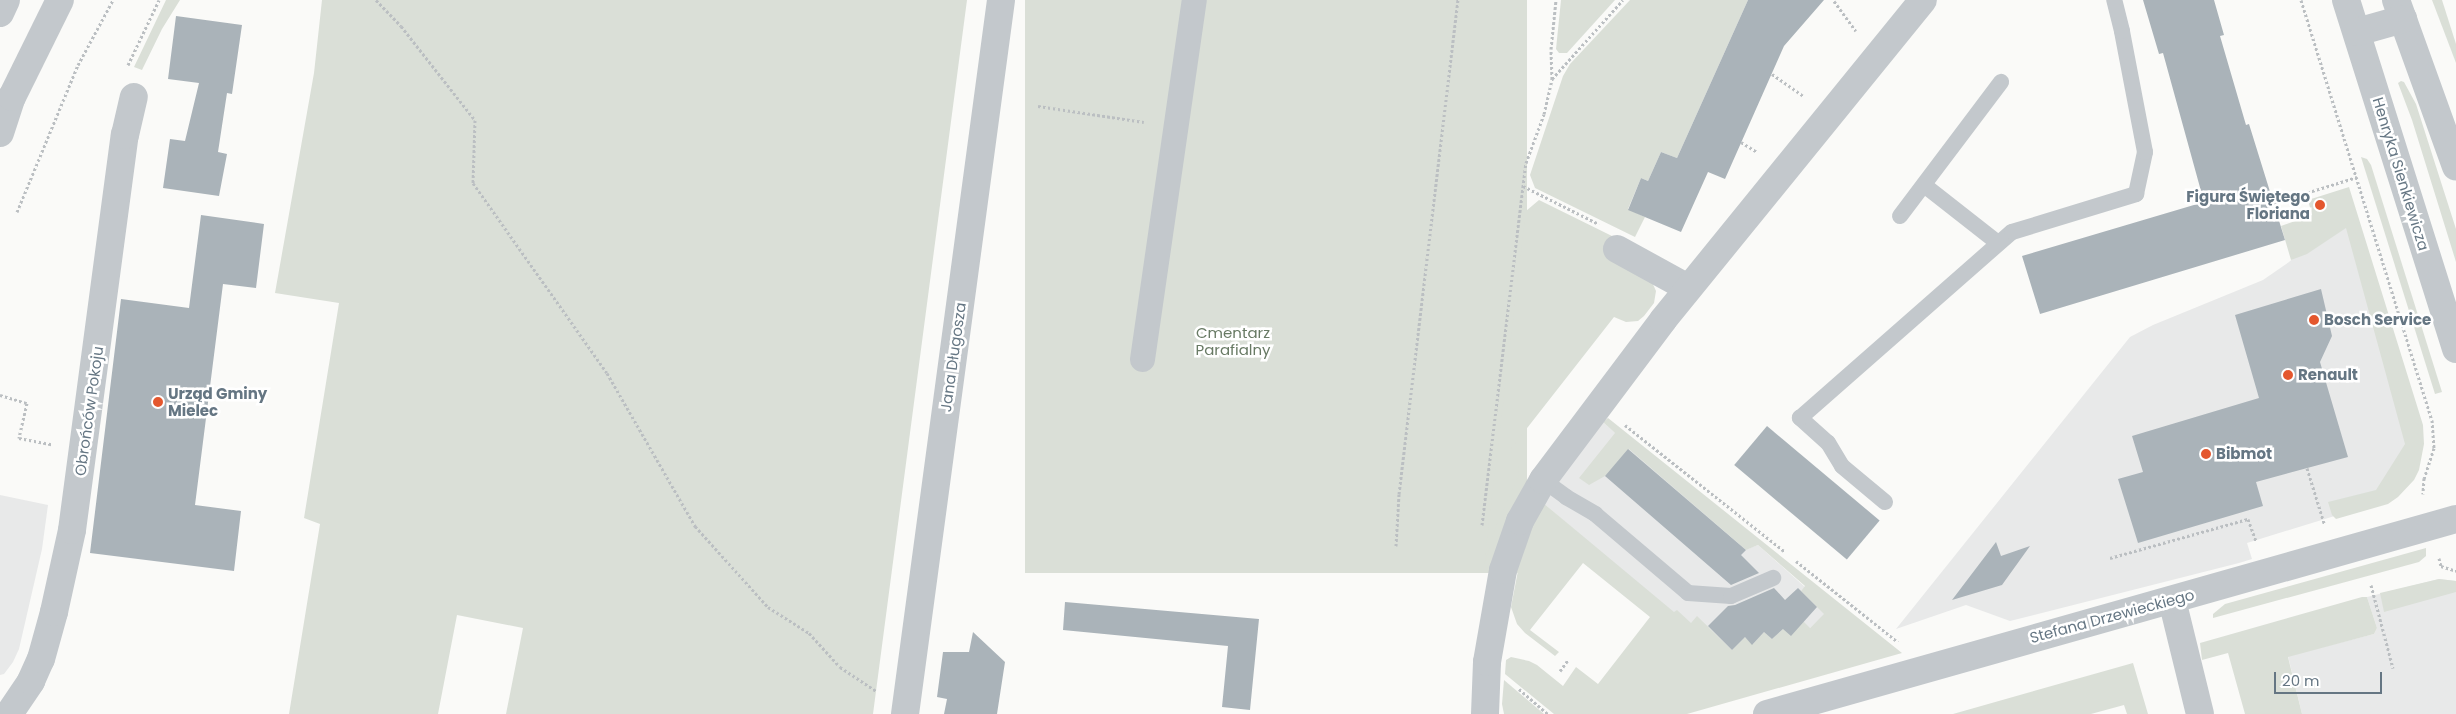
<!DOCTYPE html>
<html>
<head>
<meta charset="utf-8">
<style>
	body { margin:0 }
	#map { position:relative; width:2456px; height:714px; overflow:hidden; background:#fafaf8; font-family:Poppins,sans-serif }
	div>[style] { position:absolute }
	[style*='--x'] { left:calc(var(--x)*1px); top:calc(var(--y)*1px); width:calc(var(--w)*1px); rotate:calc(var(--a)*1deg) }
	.built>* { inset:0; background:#e8e9e9 }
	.green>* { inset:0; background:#dadfd7; transform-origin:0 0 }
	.building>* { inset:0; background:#aab3b9; transform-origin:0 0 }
	.path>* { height:3px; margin-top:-1.5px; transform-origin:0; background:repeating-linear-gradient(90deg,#bbbfc2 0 2.5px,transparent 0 5px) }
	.service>* { height:16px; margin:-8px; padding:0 8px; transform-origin:8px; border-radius:8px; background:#c3c8cc }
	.pedestrian>* { height:25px; margin:-12.5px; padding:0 12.5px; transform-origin:12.5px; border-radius:12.5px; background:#c3c8cc }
	.minor>* { height:28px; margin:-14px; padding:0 14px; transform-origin:14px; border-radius:14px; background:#c3c8cc }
	.tertiary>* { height:28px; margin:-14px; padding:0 14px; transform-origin:14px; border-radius:14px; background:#c3c8cc }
	.dots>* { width:14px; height:14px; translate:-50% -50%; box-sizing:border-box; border:2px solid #fff; border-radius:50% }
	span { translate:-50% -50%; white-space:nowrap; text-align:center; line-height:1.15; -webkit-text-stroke:5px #fff; paint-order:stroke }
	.street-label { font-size:15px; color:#657683 }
	.poi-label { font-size:15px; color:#657683; font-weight:700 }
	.right { translate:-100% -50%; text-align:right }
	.left { translate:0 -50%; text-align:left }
	.park-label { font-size:15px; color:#687a64 }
	.scale { position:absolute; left:2274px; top:672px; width:108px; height:22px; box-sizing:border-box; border:2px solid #657683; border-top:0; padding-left:6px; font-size:15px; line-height:18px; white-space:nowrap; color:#657683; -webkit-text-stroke:4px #fff; paint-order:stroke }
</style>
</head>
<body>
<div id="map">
	<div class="built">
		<div style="clip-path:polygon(2346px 213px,2416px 429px,2380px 502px,2247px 543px,2252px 559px,2239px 563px,2010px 621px,1966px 605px,1896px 629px,2130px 337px,2153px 325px,2263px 280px,2289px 262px)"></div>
		<div style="clip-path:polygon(1603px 422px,1745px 550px,1758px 545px,1805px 587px,1801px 591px,1825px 614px,1810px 628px,1785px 627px,1772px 639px,1732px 650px,1709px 628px,1693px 631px,1542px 502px)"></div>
		<div style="clip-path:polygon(0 495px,48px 505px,42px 549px,19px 649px,13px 662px,4px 674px,0 675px)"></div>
		<div style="clip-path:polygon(2439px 579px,2456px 581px,2456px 714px,2302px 714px,2288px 656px,2374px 634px,2377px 628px,2367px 597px)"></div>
	</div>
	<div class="green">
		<div style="clip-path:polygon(166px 0,180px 0,162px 29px,142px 70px,134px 67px)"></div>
		<div style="clip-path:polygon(322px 0,967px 0,873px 714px,506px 714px,523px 628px,457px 615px,438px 714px,289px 714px,320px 524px,304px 518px,339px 303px,275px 293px,314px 73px)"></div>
		<div style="left:1025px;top:0;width:502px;height:573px"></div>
		<div style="clip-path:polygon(1561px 0,1615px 0,1567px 53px,1559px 53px,1556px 49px)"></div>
		<div style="clip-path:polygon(1630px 0,1748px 0,1677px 158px,1661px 152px,1648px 181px,1641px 178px,1628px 209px,1645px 217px,1635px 237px,1535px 188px,1530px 175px,1563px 76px,1570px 64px)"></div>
		<div style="clip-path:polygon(2432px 0,2442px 0,2456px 44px,2456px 63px)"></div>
		<div style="clip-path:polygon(2401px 81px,2404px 82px,2416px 104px,2456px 229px,2456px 262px,2412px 120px,2398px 83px)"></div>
		<div style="clip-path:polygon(2361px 157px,2367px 159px,2371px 165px,2442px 392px,2435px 394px)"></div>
		<div style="clip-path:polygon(2349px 187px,2423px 425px,2424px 444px,2419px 470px,2414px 480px,2398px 497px,2388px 504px,2336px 519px,2332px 515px,2328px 502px,2376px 490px,2405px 444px,2346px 228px,2307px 254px,2291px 260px,2281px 226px,2312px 215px,2308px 200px)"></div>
		<div style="clip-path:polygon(1539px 200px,1614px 237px,1652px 282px,1656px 291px,1654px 303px,1644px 316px,1638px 321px,1626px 322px,1614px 317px,1510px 450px,1519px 467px,1518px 477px,1498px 521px,1484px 564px,1526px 211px)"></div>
		<div style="clip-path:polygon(1608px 418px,1902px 653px,1687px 714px,1554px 714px,1505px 674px,1506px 660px,1511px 657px,1529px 661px,1537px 665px,1563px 686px,1576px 667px,1598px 684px,1650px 617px,1583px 563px,1530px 630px,1559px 652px,1555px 656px,1525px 633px,1517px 624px,1511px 607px,1521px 555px,1542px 502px,1674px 612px,1677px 610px,1691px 623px,1697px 616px,1732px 650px,1745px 637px,1753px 644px,1764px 632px,1772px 639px,1785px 627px,1803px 621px,1810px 628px,1824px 614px,1801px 591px,1805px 586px,1758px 545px,1746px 550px,1629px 449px,1605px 476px,1589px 485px,1579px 478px,1615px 433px,1603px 422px)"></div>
		<div style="clip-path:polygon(2426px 548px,2426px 556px,2419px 562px,2213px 618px,2213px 614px,2225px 604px)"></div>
		<div style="clip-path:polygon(2439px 579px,2456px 581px,2456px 592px,2384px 612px,2380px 593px)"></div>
		<div style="clip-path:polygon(2362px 597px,2367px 597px,2377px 628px,2374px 634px,2288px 657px,2302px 714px,2245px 714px,2228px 653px,2202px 660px,2200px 643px)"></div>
		<div style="clip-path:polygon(2133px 663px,2148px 714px,2127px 714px,2124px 705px,2091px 714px,1953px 714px)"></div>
		<div style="clip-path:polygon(1504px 680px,1544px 714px,1504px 714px,1502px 704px)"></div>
	</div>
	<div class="building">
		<div style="clip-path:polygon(1748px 0,1824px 0,1784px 46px,1725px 179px,1708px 172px,1681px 232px,1628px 210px,1641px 178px,1648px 181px,1661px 152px,1677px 158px)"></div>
		<div style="clip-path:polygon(2143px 0,2214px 0,2224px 35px,2220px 36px,2246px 125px,2249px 124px,2285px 240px,2040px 314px,2022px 256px,2204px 202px,2163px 53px,2159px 54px)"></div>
		<div style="clip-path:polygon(176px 16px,242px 25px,232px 94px,227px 93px,218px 152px,227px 154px,219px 196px,163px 188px,170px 139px,185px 141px,199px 83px,168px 79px)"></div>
		<div style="clip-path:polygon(201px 215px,264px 224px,256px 288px,223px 284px,195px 505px,241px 511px,234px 571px,90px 553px,121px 299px,189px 308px)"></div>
		<div style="clip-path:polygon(2321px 289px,2332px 336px,2320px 362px,2348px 457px,2256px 482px,2263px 506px,2138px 543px,2118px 479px,2143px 472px,2132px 436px,2259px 398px,2235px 315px)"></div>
		<div style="left:1767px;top:426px;width:147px;height:51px;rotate:40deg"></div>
		<div style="clip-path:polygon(1628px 449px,1746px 550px,1741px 555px,1759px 573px,1731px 585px,1605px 476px)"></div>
		<div style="clip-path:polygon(1996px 542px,2001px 556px,2030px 546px,2002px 585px,1952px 600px)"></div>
		<div style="clip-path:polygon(1774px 588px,1785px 600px,1798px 588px,1817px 607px,1791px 636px,1783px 629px,1772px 639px,1764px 632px,1752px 645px,1745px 637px,1732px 650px,1708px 626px,1728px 606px,1735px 605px)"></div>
		<div style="clip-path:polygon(1065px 602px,1259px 619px,1250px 710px,1222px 707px,1228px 646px,1063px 630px)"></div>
		<div style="clip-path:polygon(973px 632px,1005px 662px,997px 714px,944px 714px,947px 699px,937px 697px,943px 652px,969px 652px)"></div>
	</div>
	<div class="path">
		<div style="--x:376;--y:0;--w:36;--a:46"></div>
		<div style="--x:401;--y:26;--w:120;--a:51.8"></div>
		<div style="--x:475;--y:120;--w:63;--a:91.8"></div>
		<div style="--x:473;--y:183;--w:232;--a:54.8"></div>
		<div style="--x:607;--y:373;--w:177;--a:60.1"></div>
		<div style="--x:695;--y:526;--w:109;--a:48"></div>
		<div style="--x:768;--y:607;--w:49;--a:32.4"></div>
		<div style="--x:809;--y:633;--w:46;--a:47.6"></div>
		<div style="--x:840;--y:667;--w:43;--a:33.7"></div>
		<div style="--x:2301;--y:0;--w:440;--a:72.7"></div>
		<div style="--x:2432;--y:420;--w:28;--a:86"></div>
		<div style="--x:2434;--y:448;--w:32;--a:108"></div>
		<div style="--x:2424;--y:478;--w:16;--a:94"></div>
		<div style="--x:1834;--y:1;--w:37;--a:54"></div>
		<div style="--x:128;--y:65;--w:72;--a:-64.5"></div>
		<div style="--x:1772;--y:74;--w:39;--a:35"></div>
		<div style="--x:1552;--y:79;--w:106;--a:-48.1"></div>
		<div style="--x:1038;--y:106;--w:107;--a:8.6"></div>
		<div style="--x:1741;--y:142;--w:19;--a:32"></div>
		<div style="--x:1523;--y:186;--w:85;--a:26.6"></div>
		<div style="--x:2274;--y:203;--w:87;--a:-17.4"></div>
		<div style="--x:17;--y:212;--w:159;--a:-67.5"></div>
		<div style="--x:78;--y:65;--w:74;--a:-61.7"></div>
		<div style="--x:0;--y:395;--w:28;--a:17"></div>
		<div style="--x:27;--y:403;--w:36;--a:103"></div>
		<div style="--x:19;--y:438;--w:33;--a:11"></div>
		<div style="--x:1625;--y:425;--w:204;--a:38.4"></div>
		<div style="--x:2307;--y:468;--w:58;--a:72.8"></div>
		<div style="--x:1482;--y:525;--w:365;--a:-83.1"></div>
		<div style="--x:1526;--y:163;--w:52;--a:-69.8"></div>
		<div style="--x:1544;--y:114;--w:36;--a:-77"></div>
		<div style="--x:1552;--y:79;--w:30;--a:-92"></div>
		<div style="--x:1551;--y:49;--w:49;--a:-84.2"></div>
		<div style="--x:1396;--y:546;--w:52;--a:-86.7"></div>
		<div style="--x:1399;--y:494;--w:498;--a:-83.2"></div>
		<div style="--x:2110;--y:558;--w:143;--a:-15.8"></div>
		<div style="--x:2248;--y:519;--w:23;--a:70"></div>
		<div style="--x:2439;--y:558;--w:8;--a:76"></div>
		<div style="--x:2441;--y:566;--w:16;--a:18"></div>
		<div style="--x:1796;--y:561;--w:130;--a:38.5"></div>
		<div style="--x:2371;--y:585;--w:86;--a:75.2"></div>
		<div style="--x:1560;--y:671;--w:14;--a:-54"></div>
		<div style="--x:1519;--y:689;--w:38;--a:41"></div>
	</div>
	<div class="service">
		<div style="--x:1924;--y:185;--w:94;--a:38.1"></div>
		<div style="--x:1900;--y:216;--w:168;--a:-53"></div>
		<div style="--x:1543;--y:480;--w:29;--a:36"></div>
		<div style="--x:1566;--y:497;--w:34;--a:30"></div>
		<div style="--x:1595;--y:514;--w:122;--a:40.3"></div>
		<div style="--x:1688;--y:593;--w:43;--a:4"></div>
		<div style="--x:1731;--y:596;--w:46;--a:-23.2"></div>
		<div style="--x:1885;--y:502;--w:56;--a:-140.1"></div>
		<div style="--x:1842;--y:466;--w:27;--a:-121"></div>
		<div style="--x:1828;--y:443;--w:38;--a:-138"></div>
		<div style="--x:1800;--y:418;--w:282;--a:-41.3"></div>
		<div style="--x:2012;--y:232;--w:130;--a:-17"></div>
		<div style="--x:2136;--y:194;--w:43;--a:-77.9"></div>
		<div style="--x:2145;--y:152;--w:123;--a:-100.8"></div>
		<div style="--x:2122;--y:31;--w:32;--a:-104"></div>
	</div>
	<div class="pedestrian">
		<div style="--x:1142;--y:359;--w:363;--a:-81.8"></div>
	</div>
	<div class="minor">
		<div style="--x:1617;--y:249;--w:81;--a:28.8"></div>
		<div style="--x:2172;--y:600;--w:117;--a:76.2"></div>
		<div style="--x:9;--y:714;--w:40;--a:-56"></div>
		<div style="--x:31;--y:681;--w:24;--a:-66"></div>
		<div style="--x:41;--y:659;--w:49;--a:-74.5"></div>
		<div style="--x:54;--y:612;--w:84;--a:-77.6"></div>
		<div style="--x:72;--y:530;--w:399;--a:-82.4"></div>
		<div style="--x:125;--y:135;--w:39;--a:-77"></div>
		<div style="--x:905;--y:714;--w:720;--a:-82.34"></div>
		<div style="--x:1485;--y:714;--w:52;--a:-87.8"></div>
		<div style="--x:1487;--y:662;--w:93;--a:-80.1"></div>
		<div style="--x:1503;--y:570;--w:52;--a:-70.9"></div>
		<div style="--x:1520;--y:521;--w:47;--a:-60.7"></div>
		<div style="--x:1543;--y:480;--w:200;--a:-53.1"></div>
		<div style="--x:1663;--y:320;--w:412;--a:-50.9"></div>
		<div style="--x:1767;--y:714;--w:716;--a:-15.8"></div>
	</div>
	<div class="tertiary">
		<div style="--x:2346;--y:0;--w:366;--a:72.5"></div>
		<div style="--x:2396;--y:0;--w:177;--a:70.2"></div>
		<div style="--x:0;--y:13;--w:14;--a:-65"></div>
		<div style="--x:2357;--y:32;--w:48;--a:-15.8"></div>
		<div style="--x:0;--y:133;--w:38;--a:-72"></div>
		<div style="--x:12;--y:97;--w:108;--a:-63.7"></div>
	</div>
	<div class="dots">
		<div style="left:2320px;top:205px;background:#e4572e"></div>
		<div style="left:2314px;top:320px;background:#e4572e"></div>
		<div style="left:2288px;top:375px;background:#e4572e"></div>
		<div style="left:158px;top:402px;background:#e4572e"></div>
		<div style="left:2206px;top:454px;background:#e4572e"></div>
	</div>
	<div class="street-label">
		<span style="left:2401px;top:174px;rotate:73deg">Henryka Sienkiewicza</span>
		<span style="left:953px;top:357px;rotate:-82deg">Jana Długosza</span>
		<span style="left:89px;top:411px;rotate:-82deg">Obrońców Pokoju</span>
		<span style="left:2112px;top:616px;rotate:-15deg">Stefana Drzewieckiego</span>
	</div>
	<div class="poi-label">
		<span class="right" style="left:2310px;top:205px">Figura Świętego<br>Floriana</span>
		<span class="left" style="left:2324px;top:320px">Bosch Service</span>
		<span class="left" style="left:2298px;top:375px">Renault</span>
		<span class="left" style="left:168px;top:402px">Urząd Gminy<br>Mielec</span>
		<span class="left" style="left:2216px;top:454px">Bibmot</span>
	</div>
	<div class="park-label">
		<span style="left:1233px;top:341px">Cmentarz<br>Parafialny</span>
	</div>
	<div class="scale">20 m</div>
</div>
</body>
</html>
